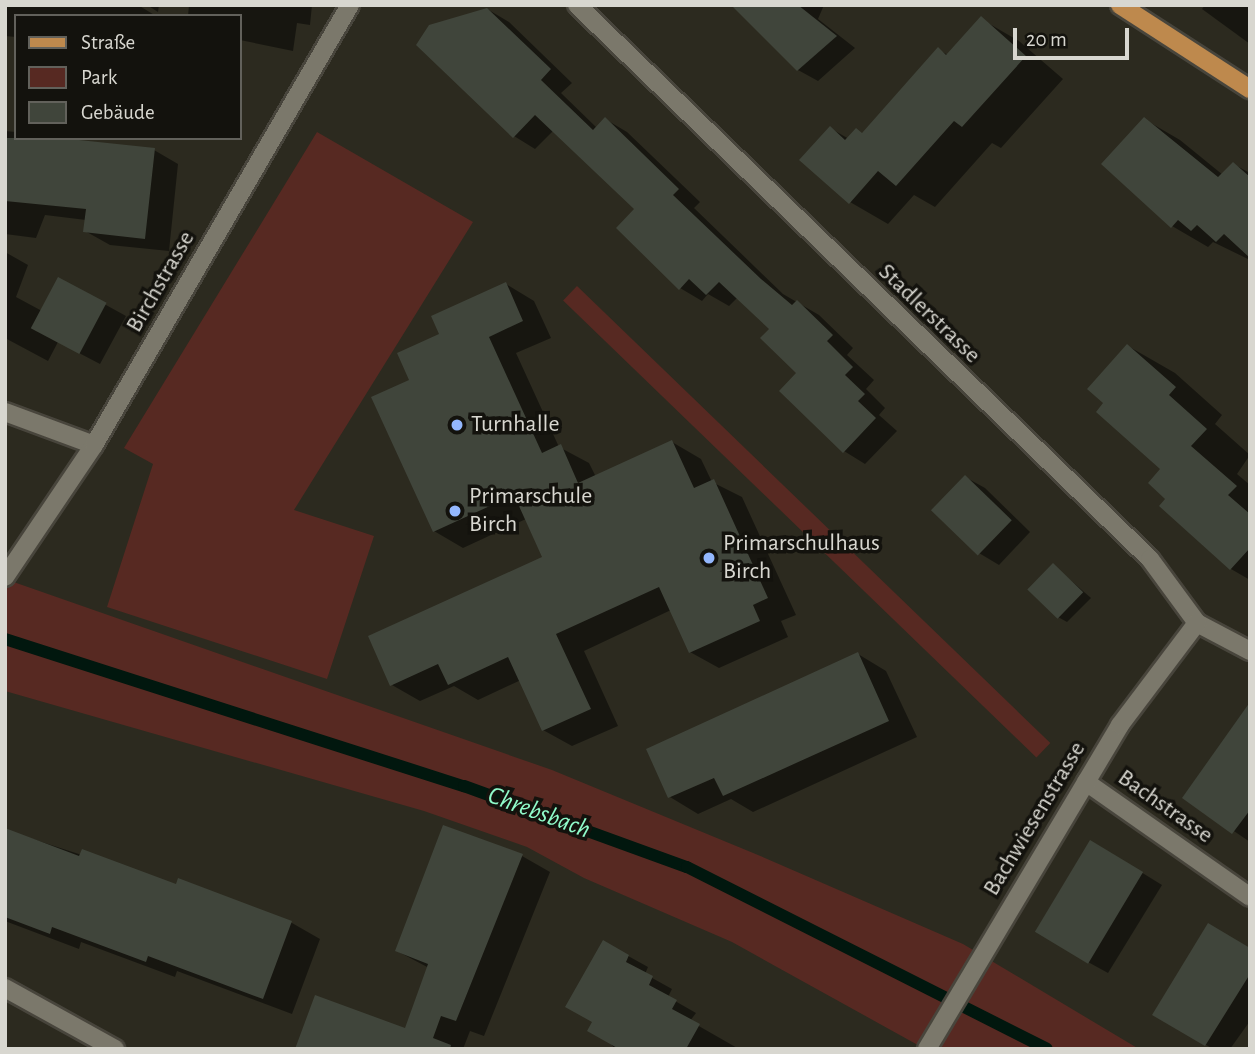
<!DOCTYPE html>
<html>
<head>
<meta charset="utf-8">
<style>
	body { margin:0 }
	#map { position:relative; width:1255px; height:1054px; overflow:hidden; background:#2c2a1f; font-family:"Alegreya Sans",sans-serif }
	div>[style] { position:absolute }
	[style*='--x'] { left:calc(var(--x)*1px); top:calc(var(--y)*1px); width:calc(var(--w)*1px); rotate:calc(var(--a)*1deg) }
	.green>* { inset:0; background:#572922; transform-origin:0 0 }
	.shadow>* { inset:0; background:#0007 }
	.stream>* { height:12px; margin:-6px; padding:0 6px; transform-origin:6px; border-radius:6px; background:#01170e }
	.building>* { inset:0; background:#40453b; transform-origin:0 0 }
	.roads { filter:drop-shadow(2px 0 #48453c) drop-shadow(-2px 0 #48453c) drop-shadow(0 2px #48453c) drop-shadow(0 -2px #48453c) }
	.minor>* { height:18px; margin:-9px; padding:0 9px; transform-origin:9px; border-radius:9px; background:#7b786b }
	.major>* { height:18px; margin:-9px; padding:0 9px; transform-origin:9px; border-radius:9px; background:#be894d }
	.dots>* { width:19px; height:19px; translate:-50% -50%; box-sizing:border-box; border:4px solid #13120d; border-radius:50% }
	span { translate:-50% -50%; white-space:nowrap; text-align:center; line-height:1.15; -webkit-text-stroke:7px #13120d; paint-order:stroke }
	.street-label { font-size:24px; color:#d8d7d0 }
	.poi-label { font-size:24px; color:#d8d7d0 }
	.left { translate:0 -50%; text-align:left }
	.water-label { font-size:26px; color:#90fbca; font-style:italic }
	.frame { position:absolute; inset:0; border:7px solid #d8d7d0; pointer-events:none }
	.legend { position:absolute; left:14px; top:14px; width:228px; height:126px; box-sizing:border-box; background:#13120d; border:2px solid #62615b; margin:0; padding:9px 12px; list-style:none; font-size:21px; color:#d8d7d0 }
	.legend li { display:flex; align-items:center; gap:14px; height:35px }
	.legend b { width:35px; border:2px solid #62615b }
	.scale { position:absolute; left:1013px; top:28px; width:116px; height:32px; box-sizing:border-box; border:4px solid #d8d7d0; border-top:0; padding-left:9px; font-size:21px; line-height:24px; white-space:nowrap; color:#d8d7d0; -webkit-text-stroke:5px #13120d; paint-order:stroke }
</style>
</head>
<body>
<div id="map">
	<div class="green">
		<div style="clip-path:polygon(317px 132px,473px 222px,294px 510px,374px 536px,327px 679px,107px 607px,153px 464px,124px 448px)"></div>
		<div style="left:577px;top:286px;width:658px;height:20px;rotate:44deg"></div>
		<div style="clip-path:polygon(5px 579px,552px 770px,758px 855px,963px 944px,1139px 1049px,925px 1049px,732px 942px,584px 878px,527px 847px,424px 811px,5px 691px)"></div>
	</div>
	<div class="shadow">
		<div style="clip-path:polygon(5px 5px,138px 5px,156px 16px,16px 16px,16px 37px,5px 36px)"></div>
		<div style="clip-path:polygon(147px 5px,159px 5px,158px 12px)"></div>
		<div style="clip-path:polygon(189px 5px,312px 5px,310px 25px,297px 23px,293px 51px,240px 40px,240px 16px,188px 16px)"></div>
		<div style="clip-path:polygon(734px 5px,824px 5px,818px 19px,855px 48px,818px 81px,798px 70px)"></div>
		<div style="clip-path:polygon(1205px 5px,1250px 5px,1250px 44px,1202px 9px)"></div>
		<div style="clip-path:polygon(487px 9px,509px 22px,572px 83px,561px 93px,597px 128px,605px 119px,627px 132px,700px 202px,694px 208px,783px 294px,819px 315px,853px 348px,847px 355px,874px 380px,866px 389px,885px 408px,879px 415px,897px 431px,865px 464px,844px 451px,772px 329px,738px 297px,729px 306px,708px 294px,702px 301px,680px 288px,636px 209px,554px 130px,535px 149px,514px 136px)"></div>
		<div style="clip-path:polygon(981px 19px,1019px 41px,1063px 79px,1001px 148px,992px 143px,935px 207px,914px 195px,888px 224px,850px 202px,830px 128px,849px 139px,863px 134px,939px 50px,948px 55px)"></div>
		<div style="clip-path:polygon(1144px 119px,1180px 140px,1223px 175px,1233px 164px,1250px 173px,1250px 260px,1213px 242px,1208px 247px,1172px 226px)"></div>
		<div style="clip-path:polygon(5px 131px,16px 132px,16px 138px,154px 150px,178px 164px,169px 251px,110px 245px,85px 231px,86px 220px,45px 215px,36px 238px,5px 234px)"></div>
		<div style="clip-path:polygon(5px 252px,28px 265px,16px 297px,42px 311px,106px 305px,126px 316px,100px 364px,58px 342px,48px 361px,5px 338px)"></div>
		<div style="clip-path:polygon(506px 284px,534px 301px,551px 338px,516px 353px,559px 447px,589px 463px,596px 477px,672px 442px,701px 459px,712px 482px,742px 497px,796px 615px,781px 621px,788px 637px,719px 668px,690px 652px,671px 610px,584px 651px,618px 726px,572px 746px,543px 730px,521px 680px,478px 700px,454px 686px,420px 701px,392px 685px,544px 558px,526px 519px,463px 548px,434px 531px,411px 381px,442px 335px)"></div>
		<div style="clip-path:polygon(1128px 346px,1175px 373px,1222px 415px,1215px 424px,1250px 455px,1237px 474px,1250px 485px,1250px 580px,1231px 569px,1167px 499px,1162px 469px,1105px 403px)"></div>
		<div style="clip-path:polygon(965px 477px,985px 488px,1030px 532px,999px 565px,979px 553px)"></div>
		<div style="clip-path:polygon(1053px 565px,1091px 598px,1067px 622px,1058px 617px)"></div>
		<div style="clip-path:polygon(858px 654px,886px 671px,917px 737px,753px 812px,731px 799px,698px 814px,670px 797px)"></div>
		<div style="clip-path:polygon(1250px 717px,1250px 842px,1184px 797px)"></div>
		<div style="clip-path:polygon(444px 827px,522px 856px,550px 872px,484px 1036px,470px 1031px,463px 1049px,297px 1049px,406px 1030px,429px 968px,397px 951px)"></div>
		<div style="clip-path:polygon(5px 830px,177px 886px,179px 880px,292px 923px,320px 939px,292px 1014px,177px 971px,175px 977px,81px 942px,79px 949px,5px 921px)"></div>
		<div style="clip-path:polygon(1110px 853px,1162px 885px,1108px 973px,1088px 962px)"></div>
		<div style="clip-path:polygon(603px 942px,648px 967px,645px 974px,672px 989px,668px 997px,696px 1013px,690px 1021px,739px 1049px,615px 1049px,594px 1022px)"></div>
		<div style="clip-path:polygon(1250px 950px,1250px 1021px,1230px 1049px,1213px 1049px,1155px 1014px)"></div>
	</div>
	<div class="stream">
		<div style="--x:5;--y:639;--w:482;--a:17.8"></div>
		<div style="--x:464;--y:786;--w:237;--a:20"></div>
		<div style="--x:687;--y:867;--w:403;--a:26.8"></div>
	</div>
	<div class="building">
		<div style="clip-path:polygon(731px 5px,798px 5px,837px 36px,797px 71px)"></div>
		<div style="clip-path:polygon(487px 8px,551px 69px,541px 80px,593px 130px,605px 117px,679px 189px,673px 195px,761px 279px,792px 305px,797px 300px,833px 335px,827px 341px,853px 367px,845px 375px,865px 394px,858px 401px,876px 418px,843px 453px,779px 391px,796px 373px,760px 338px,769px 329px,719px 282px,706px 295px,689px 279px,679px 290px,616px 228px,634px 209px,535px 115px,513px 138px,416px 45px,429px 25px)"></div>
		<div style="clip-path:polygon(981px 16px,1026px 56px,962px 127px,954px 121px,896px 186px,878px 171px,849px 204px,799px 160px,830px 126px,845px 140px,856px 128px,862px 133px,938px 47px,946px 55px)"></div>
		<div style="clip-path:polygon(1144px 117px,1218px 177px,1233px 162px,1250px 177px,1250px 258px,1224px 234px,1216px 242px,1197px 225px,1191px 231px,1178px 220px,1171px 228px,1101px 164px)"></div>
		<div style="clip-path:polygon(5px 138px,60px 138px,155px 148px,145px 239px,83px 232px,86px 209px,5px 201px)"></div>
		<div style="left:58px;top:277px;width:55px;height:58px;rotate:28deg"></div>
		<div style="clip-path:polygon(506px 282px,523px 321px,489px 337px,542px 453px,561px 444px,578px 483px,672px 440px,694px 488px,714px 479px,768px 598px,753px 605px,760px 621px,689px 653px,659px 587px,556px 634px,591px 709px,542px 731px,508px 657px,448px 685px,438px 664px,390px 686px,368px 636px,542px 557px,514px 495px,433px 532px,371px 397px,409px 380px,397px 353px,439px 334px,431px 316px)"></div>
		<div style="clip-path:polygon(1127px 344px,1176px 387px,1169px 395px,1207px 429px,1191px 446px,1237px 486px,1228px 495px,1250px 514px,1250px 548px,1230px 570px,1159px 506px,1165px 499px,1148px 483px,1160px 469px,1096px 412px,1103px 403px,1087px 389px)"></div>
		<div style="left:965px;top:475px;width:65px;height:49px;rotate:44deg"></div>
		<div style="left:1053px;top:563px;width:42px;height:37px;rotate:44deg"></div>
		<div style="clip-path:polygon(858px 652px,889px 721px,723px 796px,714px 778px,668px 798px,646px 749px)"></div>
		<div style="clip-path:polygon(1250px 702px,1250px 810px,1232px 834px,1182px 798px)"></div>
		<div style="clip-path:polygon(443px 825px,523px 854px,456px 1021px,441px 1016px,433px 1038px,451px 1045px,450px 1049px,295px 1049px,315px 995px,405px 1028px,428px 964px,395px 951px)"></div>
		<div style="clip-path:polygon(5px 828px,79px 856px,82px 849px,176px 884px,178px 878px,292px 921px,263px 999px,148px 956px,146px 962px,52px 927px,50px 934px,5px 917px)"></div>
		<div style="left:1090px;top:840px;width:62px;height:107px;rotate:31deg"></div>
		<div style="clip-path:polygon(1208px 923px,1250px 948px,1250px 974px,1205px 1046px,1152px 1015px)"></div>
		<div style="clip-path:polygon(603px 940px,629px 955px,626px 962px,653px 976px,649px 985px,677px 1000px,672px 1009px,700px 1024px,686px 1049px,619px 1049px,587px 1031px,592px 1022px,565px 1007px)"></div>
	</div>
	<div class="roads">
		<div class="minor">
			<div style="--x:577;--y:5;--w:797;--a:44.03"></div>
			<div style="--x:1150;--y:559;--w:79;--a:53.7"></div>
			<div style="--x:1197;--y:623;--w:60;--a:27.8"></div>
			<div style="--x:5;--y:412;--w:95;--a:20.3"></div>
			<div style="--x:5;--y:577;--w:159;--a:-56"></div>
			<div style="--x:94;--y:445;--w:509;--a:-59.81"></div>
			<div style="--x:1086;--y:782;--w:200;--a:35"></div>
			<div style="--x:5;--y:988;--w:126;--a:29"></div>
			<div style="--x:927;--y:1049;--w:377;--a:-59.2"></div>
			<div style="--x:1120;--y:725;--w:128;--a:-53"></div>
		</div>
		<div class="major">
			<div style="--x:1120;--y:5;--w:155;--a:32.9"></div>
		</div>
	</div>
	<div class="dots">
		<div style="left:457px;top:425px;background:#93b7fd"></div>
		<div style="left:455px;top:511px;background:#93b7fd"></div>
		<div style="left:709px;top:558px;background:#93b7fd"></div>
	</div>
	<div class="street-label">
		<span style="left:161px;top:282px;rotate:-60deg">Birchstrasse</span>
		<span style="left:929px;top:314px;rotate:44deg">Stadlerstrasse</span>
		<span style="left:1165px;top:807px;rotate:35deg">Bachstrasse</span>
		<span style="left:1035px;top:819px;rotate:-59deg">Bachwiesenstrasse</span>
	</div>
	<div class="poi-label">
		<span class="left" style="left:471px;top:425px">Turnhalle</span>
		<span class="left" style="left:469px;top:511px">Primarschule<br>Birch</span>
		<span class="left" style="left:723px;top:558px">Primarschulhaus<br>Birch</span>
	</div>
	<div class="water-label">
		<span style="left:539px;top:813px;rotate:20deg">Chrebsbach</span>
	</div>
	<div class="frame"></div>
	<ul class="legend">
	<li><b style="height:9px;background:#be894d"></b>Straße</li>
	<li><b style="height:19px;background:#572922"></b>Park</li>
	<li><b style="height:19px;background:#40453b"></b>Gebäude</li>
	</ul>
	<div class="scale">20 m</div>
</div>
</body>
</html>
